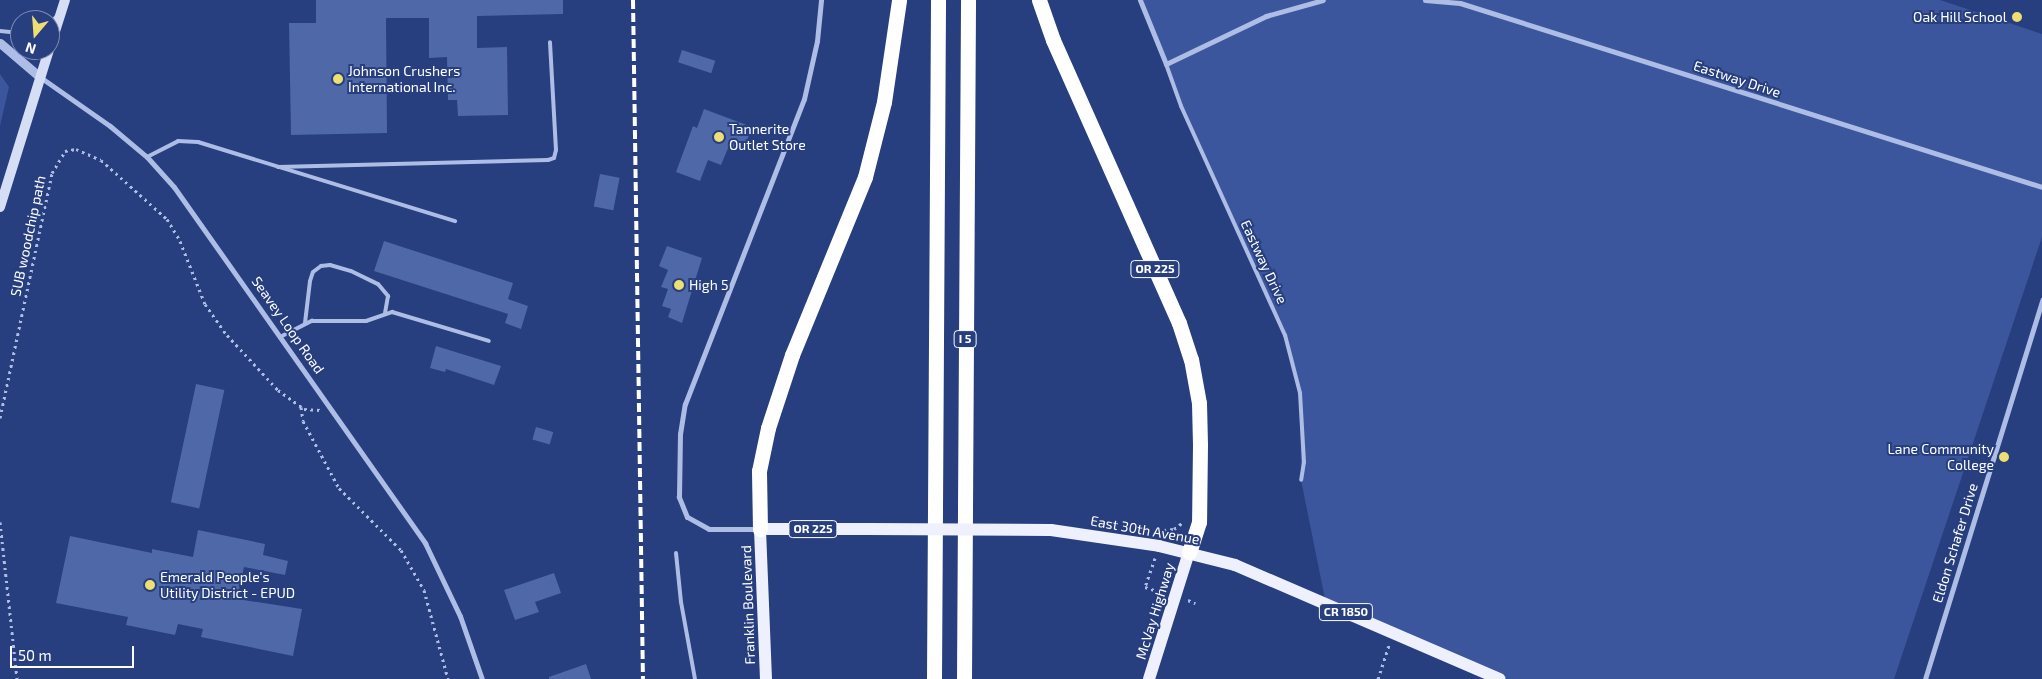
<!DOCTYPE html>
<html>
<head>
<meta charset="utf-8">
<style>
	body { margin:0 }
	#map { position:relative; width:2042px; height:679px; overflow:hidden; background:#273e7f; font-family:"Exo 2",sans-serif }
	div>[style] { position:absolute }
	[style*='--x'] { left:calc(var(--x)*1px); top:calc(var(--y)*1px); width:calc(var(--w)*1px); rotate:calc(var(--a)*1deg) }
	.green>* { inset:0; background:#3b569c }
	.building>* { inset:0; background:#4f68a7; transform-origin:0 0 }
	.path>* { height:3px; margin-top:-1.5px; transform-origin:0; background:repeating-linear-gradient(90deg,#adbde5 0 2.5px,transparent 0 6.5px) }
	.service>* { height:4px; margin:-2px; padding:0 2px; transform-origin:2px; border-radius:2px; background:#adbde5 }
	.minor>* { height:5px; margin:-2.5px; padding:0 2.5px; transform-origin:2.5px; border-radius:2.5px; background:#adbde5 }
	.tertiary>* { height:9px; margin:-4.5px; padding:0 4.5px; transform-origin:4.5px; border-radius:4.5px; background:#adbde5 }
	.secondary>* { height:10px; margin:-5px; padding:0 5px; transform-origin:5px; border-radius:5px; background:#d6def5 }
	.primary>* { height:12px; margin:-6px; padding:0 6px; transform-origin:6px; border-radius:6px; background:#eef1fd }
	.motorway>* { height:15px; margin:-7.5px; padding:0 7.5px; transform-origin:7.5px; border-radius:7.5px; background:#fff }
	.rail>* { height:4px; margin-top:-2px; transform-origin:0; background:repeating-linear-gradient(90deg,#fff 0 9px,transparent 0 13px) }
	.primary-bridge>* { height:12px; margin:-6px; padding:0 6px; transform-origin:6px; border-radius:6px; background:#eef1fd }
	.dots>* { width:14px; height:14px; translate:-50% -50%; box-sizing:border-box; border:2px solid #273e7f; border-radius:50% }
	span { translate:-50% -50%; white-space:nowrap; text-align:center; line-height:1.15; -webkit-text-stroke:4px #273e7f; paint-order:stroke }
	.shield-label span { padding:1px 4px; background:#273e7f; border:1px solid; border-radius:4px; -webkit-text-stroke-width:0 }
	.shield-label { font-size:12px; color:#fff; font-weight:700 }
	.poi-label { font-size:14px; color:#fff }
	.right { translate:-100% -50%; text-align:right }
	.left { translate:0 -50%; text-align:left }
	.street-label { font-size:14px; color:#fff }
	.north { position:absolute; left:10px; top:10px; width:50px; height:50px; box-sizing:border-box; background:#273e7f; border:1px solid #7d8bb2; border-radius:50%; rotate:198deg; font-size:14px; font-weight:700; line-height:20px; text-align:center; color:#fff }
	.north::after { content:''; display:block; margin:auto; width:18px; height:22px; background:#eedf73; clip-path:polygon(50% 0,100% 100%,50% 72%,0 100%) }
	.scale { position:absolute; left:10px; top:646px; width:124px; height:22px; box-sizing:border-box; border:2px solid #fff; border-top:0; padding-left:6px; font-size:15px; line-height:18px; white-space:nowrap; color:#fff; -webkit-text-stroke:4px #273e7f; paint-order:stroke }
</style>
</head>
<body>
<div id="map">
	<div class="green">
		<div style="clip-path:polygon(1143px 0,1940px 0,2042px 34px,2042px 237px,1894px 679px,1500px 679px,1326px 604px,1301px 480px,1300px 393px,1285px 335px,1181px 106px)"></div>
		<div style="clip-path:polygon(0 74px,9px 87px,0 126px)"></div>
	</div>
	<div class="building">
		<div style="clip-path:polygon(316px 0,563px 0,563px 14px,477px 16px,477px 48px,507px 47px,508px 115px,458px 116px,457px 100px,448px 100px,447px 57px,429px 58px,429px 18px,386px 18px,387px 133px,291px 135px,289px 23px,316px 23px)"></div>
		<div style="left:682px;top:50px;width:35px;height:13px;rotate:18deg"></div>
		<div style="clip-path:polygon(704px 109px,752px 127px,743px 151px,729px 146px,721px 165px,708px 160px,700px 181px,676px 172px,693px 126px,697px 128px)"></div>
		<div style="left:600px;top:174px;width:20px;height:33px;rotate:11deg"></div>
		<div style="clip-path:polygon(384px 241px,513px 283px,508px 299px,528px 306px,521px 329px,505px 323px,508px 314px,374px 271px)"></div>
		<div style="clip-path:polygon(667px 246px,702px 258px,682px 323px,668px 317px,671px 309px,662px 306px,668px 289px,661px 287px,668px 270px,659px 266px)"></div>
		<div style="clip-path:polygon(436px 346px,501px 366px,494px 385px,446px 369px,445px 372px,430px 368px)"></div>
		<div style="left:196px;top:384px;width:29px;height:121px;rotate:12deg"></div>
		<div style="left:536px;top:427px;width:18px;height:13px;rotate:16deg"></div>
		<div style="clip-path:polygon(198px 530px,265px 544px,263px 555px,288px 561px,285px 575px,244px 567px,237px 599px,302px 609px,293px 656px,201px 637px,203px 629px,178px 624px,175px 635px,126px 625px,128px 617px,56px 603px,70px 536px,152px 553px,152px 549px,193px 557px)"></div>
		<div style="clip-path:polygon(554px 573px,561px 593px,535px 602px,539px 612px,515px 620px,504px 590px)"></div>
		<div style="clip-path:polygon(586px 664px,591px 679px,549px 679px,549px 677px)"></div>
	</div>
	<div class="path">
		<div style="--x:301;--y:407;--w:14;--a:82"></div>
		<div style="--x:303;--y:421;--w:76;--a:61.8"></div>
		<div style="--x:339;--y:488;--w:88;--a:45"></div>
		<div style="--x:401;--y:550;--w:46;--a:60.1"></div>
		<div style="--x:424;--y:590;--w:92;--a:74.9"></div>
		<div style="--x:0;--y:418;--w:250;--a:-78"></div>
		<div style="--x:52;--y:173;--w:26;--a:-59"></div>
		<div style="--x:65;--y:151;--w:11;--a:-10"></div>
		<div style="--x:76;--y:149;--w:27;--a:24"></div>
		<div style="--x:101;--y:160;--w:89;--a:41.8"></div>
		<div style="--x:167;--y:219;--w:26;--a:59"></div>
		<div style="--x:180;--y:241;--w:68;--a:68.4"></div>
		<div style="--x:205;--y:304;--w:38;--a:55"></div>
		<div style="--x:227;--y:335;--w:75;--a:47.2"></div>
		<div style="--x:278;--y:390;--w:32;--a:36"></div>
		<div style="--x:304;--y:409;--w:16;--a:4"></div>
		<div style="--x:0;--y:522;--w:158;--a:83.8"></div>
		<div style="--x:1163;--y:534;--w:4;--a:-76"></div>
		<div style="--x:1164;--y:530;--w:10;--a:-6"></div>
		<div style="--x:1174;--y:529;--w:10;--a:-37"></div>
		<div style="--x:1155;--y:558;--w:31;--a:109"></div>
		<div style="--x:1145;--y:587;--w:19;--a:18"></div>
		<div style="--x:1188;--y:600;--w:8;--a:23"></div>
		<div style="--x:1378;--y:679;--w:36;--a:-72"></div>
	</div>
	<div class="service">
		<div style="--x:50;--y:23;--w:8;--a:-45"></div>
		<div style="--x:0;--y:31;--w:20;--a:6"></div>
		<div style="--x:1166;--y:64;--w:45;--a:70.3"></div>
		<div style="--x:1181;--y:106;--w:252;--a:65.6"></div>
		<div style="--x:1285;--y:335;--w:60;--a:75.5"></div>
		<div style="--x:1300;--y:393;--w:69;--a:86.7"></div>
		<div style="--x:1304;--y:462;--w:18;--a:99"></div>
		<div style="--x:147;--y:157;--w:35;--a:-27"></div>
		<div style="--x:178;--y:141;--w:20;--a:3"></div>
		<div style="--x:198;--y:142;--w:269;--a:17.1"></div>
		<div style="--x:278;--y:167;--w:270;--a:-1.5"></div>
		<div style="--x:548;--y:160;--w:6;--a:-18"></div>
		<div style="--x:554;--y:158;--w:8;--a:-76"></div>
		<div style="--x:556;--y:150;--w:108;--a:-93.2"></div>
		<div style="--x:305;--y:323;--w:42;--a:-83.2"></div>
		<div style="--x:310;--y:281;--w:9;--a:-72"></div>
		<div style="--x:313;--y:272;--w:10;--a:-37"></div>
		<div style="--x:321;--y:266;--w:9;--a:-6"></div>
		<div style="--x:330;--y:265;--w:22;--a:16"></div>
		<div style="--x:351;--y:271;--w:30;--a:26"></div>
		<div style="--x:378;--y:284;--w:16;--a:50"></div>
		<div style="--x:388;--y:296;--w:17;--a:100"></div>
		<div style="--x:280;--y:337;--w:36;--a:-27"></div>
		<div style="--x:312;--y:321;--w:54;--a:0"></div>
		<div style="--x:366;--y:321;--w:28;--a:-19"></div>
		<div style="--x:392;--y:312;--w:101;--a:16.6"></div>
		<div style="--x:676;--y:553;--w:49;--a:84.2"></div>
		<div style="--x:681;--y:602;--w:78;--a:79.7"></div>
	</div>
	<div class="minor">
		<div style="--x:1140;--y:0;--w:69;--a:67.9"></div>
		<div style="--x:1166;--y:64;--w:111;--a:-25.6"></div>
		<div style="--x:1266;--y:16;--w:59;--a:-15.7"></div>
		<div style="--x:1425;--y:0;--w:35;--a:5"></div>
		<div style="--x:1460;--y:3;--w:610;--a:17.54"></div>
		<div style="--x:40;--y:77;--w:85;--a:35"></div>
		<div style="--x:110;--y:126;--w:48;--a:40"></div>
		<div style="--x:147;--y:157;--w:40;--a:48"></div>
		<div style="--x:174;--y:187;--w:436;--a:54.8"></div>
		<div style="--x:425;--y:543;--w:81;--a:64.4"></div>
		<div style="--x:460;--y:616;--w:67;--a:70.8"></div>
		<div style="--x:759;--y:529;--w:50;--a:180"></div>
		<div style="--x:709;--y:529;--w:25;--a:-151"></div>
		<div style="--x:687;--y:517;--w:22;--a:-112"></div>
		<div style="--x:679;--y:497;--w:63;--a:-89.1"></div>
		<div style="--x:680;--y:434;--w:30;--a:-81"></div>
		<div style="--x:685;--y:404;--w:327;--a:-68.7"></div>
		<div style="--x:804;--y:99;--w:59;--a:-77.4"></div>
		<div style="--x:817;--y:41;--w:41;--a:-84.4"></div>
		<div style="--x:1925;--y:679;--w:397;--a:-72.8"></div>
	</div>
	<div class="tertiary">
		<div style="--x:0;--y:43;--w:52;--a:40.4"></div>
	</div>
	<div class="secondary">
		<div style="--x:50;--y:47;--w:49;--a:-72.3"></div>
		<div style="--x:0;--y:207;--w:164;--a:-72.7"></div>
	</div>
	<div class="primary">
		<div style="--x:1051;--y:530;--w:109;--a:8.4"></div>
		<div style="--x:1159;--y:546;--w:78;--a:14"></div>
		<div style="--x:1235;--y:565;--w:288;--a:23.3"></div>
		<div style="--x:766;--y:679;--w:150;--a:-92.3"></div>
		<div style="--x:760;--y:529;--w:107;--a:0"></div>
		<div style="--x:1149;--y:679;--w:133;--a:-72.5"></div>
	</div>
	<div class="motorway">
		<div style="--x:1039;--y:0;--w:42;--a:70.7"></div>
		<div style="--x:1053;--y:40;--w:310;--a:66"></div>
		<div style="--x:1179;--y:323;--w:38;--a:72"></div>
		<div style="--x:1191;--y:359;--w:45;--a:79.7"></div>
		<div style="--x:1199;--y:403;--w:42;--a:88.6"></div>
		<div style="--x:1200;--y:445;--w:77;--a:90.7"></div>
		<div style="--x:1199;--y:522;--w:32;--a:108"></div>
		<div style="--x:760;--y:529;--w:58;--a:-91"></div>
		<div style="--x:759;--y:471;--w:44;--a:-78.2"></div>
		<div style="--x:768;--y:428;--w:77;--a:-71.8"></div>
		<div style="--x:792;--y:355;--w:192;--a:-67.7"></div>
		<div style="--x:865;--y:177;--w:77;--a:-75.8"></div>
		<div style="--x:884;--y:102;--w:103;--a:-81.6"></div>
		<div style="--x:934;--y:679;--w:679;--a:-89.66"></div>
		<div style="--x:964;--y:679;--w:679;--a:-89.66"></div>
	</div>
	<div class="rail">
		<div style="--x:633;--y:0;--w:679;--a:89.16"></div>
	</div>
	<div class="primary-bridge">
		<div style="--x:867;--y:529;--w:184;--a:0.3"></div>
	</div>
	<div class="dots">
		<div style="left:2017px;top:17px;background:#eedf73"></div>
		<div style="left:338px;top:79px;background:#eedf73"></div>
		<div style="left:719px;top:137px;background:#eedf73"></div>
		<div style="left:679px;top:285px;background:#eedf73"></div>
		<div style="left:2004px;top:457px;background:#eedf73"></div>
		<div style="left:150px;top:585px;background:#eedf73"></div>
	</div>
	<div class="shield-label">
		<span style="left:1155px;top:269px">OR 225</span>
		<span style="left:965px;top:339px">I 5</span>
		<span style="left:813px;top:529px">OR 225</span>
		<span style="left:1346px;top:612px">CR 1850</span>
	</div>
	<div class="poi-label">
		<span class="right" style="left:2007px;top:17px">Oak Hill School</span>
		<span class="left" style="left:348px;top:79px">Johnson Crushers<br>International Inc.</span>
		<span class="left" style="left:729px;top:137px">Tannerite<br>Outlet Store</span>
		<span class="left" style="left:689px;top:285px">High 5</span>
		<span class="right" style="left:1994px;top:457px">Lane Community<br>College</span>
		<span class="left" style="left:160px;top:585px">Emerald People's<br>Utility District - EPUD</span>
	</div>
	<div class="street-label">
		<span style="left:1737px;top:79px;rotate:18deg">Eastway Drive</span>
		<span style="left:28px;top:236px;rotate:-78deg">SUB woodchip path</span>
		<span style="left:1264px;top:262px;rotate:65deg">Eastway Drive</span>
		<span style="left:288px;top:325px;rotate:55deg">Seavey Loop Road</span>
		<span style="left:1145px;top:530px;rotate:10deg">East 30th Avenue</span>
		<span style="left:1955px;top:543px;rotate:-73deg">Eldon Schafer Drive</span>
		<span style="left:748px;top:605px;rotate:-92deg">Franklin Boulevard</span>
		<span style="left:1155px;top:611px;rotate:-73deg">McVay Highway</span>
	</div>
	<div class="north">N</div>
	<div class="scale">50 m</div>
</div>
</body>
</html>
